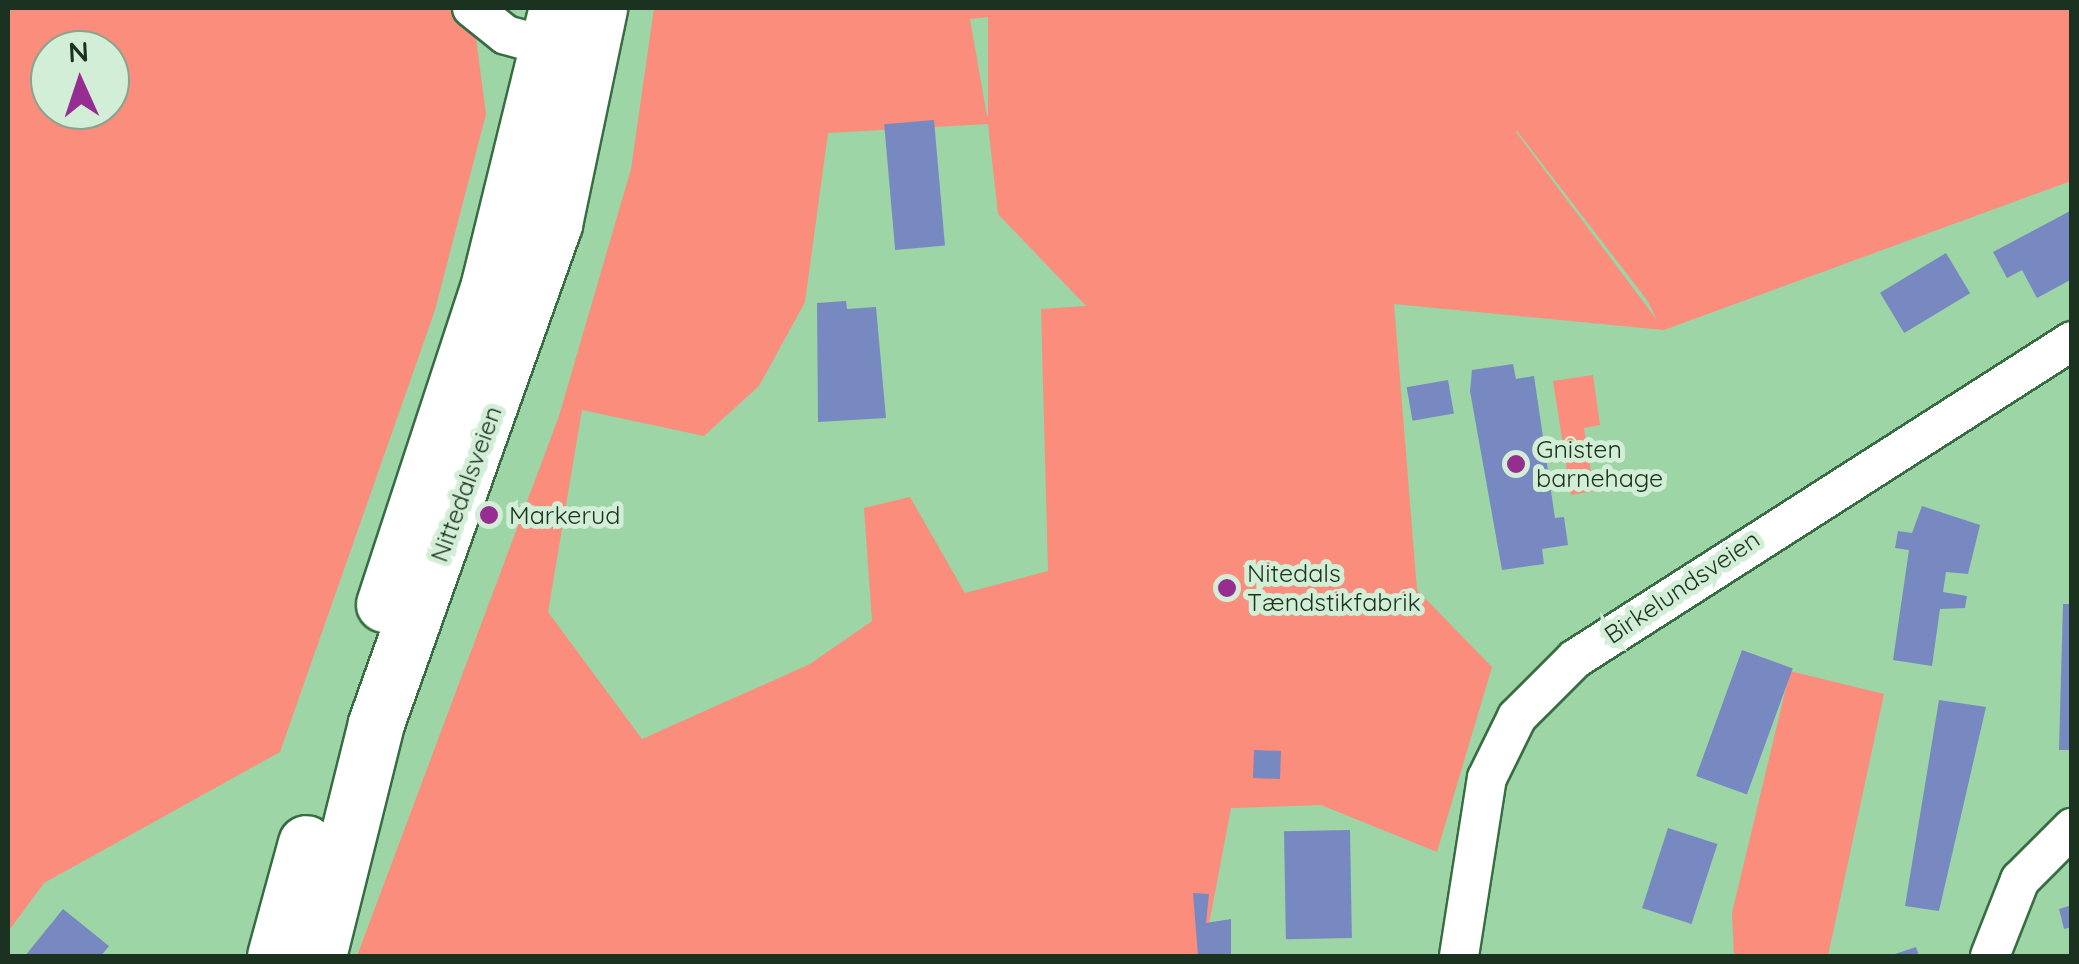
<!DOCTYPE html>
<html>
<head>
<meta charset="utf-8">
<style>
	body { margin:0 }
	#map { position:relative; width:2079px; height:964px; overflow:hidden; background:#9dd5a7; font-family:Quicksand,sans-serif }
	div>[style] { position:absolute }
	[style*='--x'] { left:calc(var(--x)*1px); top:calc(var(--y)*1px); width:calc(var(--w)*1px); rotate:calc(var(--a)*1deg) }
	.green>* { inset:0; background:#fa8d7c }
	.building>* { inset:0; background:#7789c0; transform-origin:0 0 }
	.roads { filter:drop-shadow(2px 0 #386c43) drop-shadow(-2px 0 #386c43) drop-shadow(0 2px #386c43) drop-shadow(0 -2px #386c43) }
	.minor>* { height:38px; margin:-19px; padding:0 19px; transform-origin:19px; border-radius:19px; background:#fff }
	.secondary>* { height:55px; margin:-27.5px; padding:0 27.5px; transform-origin:27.5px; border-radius:27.5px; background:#fff }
	.dots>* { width:28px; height:28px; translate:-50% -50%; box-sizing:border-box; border:5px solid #d2eed6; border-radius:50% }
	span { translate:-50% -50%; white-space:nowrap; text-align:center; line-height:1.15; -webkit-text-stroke:10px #d2eed6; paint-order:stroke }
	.poi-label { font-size:25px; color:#1c3220 }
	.left { translate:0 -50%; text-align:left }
	.street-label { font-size:25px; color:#1c3220 }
	.frame { position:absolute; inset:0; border:10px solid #1c3220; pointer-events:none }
	.north { position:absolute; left:30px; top:30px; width:100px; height:100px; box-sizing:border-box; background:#d2eed6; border:2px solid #89a38d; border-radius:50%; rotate:357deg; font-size:28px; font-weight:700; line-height:40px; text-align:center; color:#1c3220 }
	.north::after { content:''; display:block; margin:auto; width:35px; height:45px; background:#962e92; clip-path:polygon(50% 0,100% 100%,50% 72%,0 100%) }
</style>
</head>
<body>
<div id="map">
	<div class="green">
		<div style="clip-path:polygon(evenodd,8px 8px,472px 8px,486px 114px,435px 310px,280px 752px,44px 883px,8px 932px,8px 8px,50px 50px,110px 50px,110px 110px,50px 110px,50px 50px)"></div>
		<div style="clip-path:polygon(evenodd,654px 8px,2071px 8px,2071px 181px,1664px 330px,1394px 304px,1417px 590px,1492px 667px,1437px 852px,1321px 805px,1231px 808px,1203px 956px,357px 956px,559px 416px,631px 169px,654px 8px,988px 17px,988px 115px,987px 116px,970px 19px,988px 17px,654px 8px,988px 124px,998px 214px,1086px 306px,1041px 309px,1048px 571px,965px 593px,910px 497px,864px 508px,872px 621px,810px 664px,642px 739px,548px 612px,582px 410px,704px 436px,759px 386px,805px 302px,828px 133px,988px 124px,654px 8px,1517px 131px,1647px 300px,1657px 320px,1516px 132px,1517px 131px)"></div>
		<div style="clip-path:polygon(1593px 375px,1600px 425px,1584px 428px,1594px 491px,1571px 495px,1553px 381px)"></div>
		<div style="clip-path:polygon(1790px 671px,1884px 694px,1828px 956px,1734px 956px,1732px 913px)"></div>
	</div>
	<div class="building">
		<div style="left:934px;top:120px;width:126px;height:50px;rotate:85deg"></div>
		<div style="clip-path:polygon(2072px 210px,2072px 279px,2037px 298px,2022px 270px,2007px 278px,1993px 252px)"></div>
		<div style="left:1946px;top:253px;width:47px;height:77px;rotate:59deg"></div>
		<div style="clip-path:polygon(846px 301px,847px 309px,876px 307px,886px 418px,818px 422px,817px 303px)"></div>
		<div style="clip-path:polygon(1513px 364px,1516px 379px,1534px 376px,1555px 518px,1564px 517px,1568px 545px,1542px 549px,1544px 564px,1502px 570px,1470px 391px,1472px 370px)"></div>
		<div style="left:1448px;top:380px;width:34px;height:42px;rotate:80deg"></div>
		<div style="clip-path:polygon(1922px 506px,1980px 525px,1968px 574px,1946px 572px,1943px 592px,1967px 596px,1965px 608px,1940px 609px,1932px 666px,1893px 660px,1909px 550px,1895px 548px,1898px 531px,1912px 533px)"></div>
		<div style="clip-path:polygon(2063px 604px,2072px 604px,2072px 750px,2059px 750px)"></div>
		<div style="left:1742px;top:650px;width:54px;height:134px;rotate:20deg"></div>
		<div style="clip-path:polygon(1939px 700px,1986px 707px,1939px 911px,1905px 906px)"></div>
		<div style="left:1254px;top:750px;width:27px;height:28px;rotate:2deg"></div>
		<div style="left:1668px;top:828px;width:52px;height:84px;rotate:18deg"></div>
		<div style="left:1350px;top:830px;width:108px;height:66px;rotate:89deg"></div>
		<div style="clip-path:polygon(1193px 893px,1209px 894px,1206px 923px,1231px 919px,1231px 956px,1198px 956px)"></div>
		<div style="clip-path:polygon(2072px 905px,2072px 927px,2064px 929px,2059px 909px)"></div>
		<div style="clip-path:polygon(63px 909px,109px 946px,101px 956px,25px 956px)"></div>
		<div style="clip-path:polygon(1916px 947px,1919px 956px,1889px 956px)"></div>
	</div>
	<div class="roads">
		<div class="minor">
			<div style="--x:472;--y:8;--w:43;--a:38.5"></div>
			<div style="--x:506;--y:35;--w:64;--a:15.3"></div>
			<div style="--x:1459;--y:956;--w:180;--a:-81.1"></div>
			<div style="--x:1487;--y:778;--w:68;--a:-63.8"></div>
			<div style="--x:1517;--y:717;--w:82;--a:-45"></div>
			<div style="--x:1575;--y:659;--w:590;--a:-32.61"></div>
			<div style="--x:1990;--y:956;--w:82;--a:-68.5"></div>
			<div style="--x:2020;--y:880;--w:74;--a:-45"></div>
		</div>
		<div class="secondary">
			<div style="--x:384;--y:604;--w:337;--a:-71.8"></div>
			<div style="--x:489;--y:284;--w:284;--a:-76.2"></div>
			<div style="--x:275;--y:956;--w:117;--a:-74.7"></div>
			<div style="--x:318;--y:956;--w:240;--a:-76"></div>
			<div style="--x:376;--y:723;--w:530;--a:-70.37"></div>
			<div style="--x:554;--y:224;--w:221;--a:-78.2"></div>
		</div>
	</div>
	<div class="dots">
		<div style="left:1516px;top:464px;background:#962e92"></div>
		<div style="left:489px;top:515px;background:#962e92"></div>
		<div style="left:1227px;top:588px;background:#962e92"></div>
	</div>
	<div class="poi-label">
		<span class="left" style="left:1536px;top:464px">Gnisten<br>barnehage</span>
		<span class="left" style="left:509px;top:515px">Markerud</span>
		<span class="left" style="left:1247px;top:588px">Nitedals<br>Tændstikfabrik</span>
	</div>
	<div class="street-label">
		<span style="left:466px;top:484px;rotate:-70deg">Nittedalsveien</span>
		<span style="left:1682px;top:587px;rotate:-34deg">Birkelundsveien</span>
	</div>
	<div class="frame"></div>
	<div class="north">N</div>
</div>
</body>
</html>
